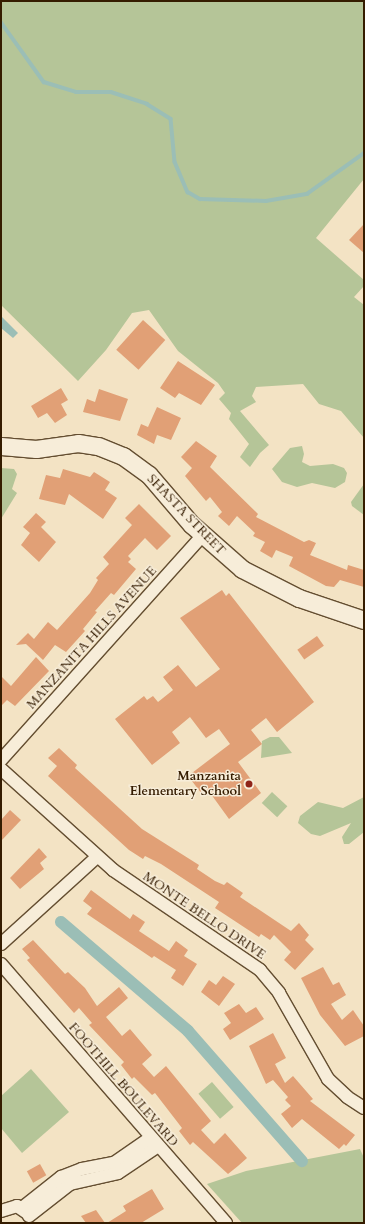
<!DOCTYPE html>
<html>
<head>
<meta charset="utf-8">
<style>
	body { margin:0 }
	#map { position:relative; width:365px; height:1224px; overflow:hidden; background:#f3e3c4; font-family:Cardo,serif }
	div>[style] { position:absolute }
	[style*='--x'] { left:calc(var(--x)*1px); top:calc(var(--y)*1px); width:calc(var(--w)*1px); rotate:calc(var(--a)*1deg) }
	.green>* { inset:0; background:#b5c598; transform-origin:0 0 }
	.water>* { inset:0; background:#9bbeb6 }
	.stream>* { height:3.5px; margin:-1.75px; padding:0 1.75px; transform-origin:1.75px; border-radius:1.75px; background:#9bbeb6 }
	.canal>* { height:12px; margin:-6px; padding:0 6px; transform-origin:6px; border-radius:6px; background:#9bbeb6 }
	.building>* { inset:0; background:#e1a076; transform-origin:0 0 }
	.roads { filter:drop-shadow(1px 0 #644e31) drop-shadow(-1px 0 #644e31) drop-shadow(0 1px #644e31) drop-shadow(0 -1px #644e31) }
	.street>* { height:12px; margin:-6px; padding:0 6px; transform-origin:6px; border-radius:6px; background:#f7edd9 }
	.secondary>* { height:17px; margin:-8.5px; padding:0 8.5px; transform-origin:8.5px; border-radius:8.5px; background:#f7edd9 }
	.dots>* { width:11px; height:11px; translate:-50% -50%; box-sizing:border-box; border:2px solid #f7edd9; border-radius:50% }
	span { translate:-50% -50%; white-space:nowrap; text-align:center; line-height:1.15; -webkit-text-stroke:3px #f7edd9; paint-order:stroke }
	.street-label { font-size:13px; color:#351c00 }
	.poi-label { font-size:13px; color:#351c00; font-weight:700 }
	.right { translate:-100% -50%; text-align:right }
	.frame { position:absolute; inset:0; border:2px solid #351c00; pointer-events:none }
</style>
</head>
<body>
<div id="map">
	<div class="green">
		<div style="clip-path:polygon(1px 1px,364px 1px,364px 179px,316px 238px,364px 280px,364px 286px,354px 297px,364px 305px,364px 438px,341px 411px,319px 404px,303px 384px,256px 387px,252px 396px,256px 402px,240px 411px,269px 445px,260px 453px,250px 467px,240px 457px,249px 444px,229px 419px,231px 413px,219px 399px,225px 393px,218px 383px,178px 351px,149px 310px,132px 313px,106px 350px,78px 381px,1px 305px)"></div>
		<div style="clip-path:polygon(302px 446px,304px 454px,302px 462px,310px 466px,333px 464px,344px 468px,347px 473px,345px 482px,335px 488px,312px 483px,297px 487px,282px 482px,272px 469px,290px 448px)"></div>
		<div style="clip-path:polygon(1px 468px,14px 469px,17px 474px,12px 489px,17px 493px,1px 519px)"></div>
		<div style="clip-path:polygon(364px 484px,364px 515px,352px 506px,351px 502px)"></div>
		<div style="clip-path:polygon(270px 737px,279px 737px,292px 753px,261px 758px,262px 741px)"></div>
		<div style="left:272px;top:792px;width:21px;height:15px;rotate:43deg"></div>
		<div style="clip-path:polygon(364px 797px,364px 832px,349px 844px,344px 844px,342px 837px,351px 823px,320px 836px,311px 834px,298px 823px,300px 816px,318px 802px,343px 808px)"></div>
		<div style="clip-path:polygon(31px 1069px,69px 1112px,22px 1153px,1px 1128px,1px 1096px)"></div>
		<div style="left:212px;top:1082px;width:33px;height:18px;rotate:49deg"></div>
		<div style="clip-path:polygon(360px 1149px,364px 1158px,364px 1223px,242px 1223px,207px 1184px,246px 1171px)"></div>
	</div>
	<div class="water">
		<div style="clip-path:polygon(1px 316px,18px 333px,13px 338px,1px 328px)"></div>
	</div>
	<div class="stream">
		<div style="--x:1;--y:22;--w:74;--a:54.4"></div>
		<div style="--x:44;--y:82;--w:34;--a:17"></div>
		<div style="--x:76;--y:92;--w:35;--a:0"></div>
		<div style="--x:111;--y:92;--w:38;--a:18"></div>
		<div style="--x:147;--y:104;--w:28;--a:32"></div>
		<div style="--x:171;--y:119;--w:43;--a:84.7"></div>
		<div style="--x:175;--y:162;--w:33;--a:67"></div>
		<div style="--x:188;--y:192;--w:14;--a:30"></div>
		<div style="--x:200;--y:199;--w:66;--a:1.7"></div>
		<div style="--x:266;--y:201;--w:42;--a:-9.7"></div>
		<div style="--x:307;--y:194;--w:70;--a:-35.7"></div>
	</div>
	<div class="canal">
		<div style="--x:61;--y:922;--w:167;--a:40.6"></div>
		<div style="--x:188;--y:1031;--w:173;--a:48.8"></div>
	</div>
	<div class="building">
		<div style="clip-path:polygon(364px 224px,364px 253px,349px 240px)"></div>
		<div style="left:143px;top:320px;width:30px;height:40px;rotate:42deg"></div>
		<div style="clip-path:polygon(178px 361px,215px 385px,201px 405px,179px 393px,175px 398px,160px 388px)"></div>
		<div style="clip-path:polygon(61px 388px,68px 400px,61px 404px,67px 415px,55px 423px,47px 413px,38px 418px,31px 406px)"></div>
		<div style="clip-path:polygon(99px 389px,128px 399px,120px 421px,83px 412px,87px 399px,95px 402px)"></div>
		<div style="clip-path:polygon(157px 407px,181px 418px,171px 440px,157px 435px,154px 444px,137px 435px,141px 424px,148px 427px)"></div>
		<div style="clip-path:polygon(196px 441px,217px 456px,210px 467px,258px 514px,256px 517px,304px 542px,309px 540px,316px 543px,310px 555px,347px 570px,348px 565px,364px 570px,364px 587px,340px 580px,334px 587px,326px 586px,289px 566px,293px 557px,276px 550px,272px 558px,260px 551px,265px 542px,253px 536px,255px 533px,237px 516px,229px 526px,218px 516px,222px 512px,210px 497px,206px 501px,185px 476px,192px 468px,181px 457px)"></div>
		<div style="clip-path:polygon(63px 469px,90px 477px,94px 472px,110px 482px,105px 490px,117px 498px,103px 519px,69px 494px,65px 505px,39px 499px,46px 475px,60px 478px)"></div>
		<div style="clip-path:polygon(139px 504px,171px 536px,157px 550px,145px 538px,128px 556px,131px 559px,128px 562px,136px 569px,114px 595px,111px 593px,95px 611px,97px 612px,83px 629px,85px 631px,66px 652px,55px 645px,43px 660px,26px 644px,16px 645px,28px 633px,34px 639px,48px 622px,57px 630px,90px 593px,98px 580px,96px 578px,109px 564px,103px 557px,132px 525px,125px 518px)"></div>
		<div style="clip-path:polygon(36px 513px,46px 522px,41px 527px,56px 542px,39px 562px,21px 545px,30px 533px,23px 527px)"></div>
		<div style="clip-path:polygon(222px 590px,226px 596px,229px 593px,314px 702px,277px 732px,266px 718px,251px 730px,262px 744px,238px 762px,261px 793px,229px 819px,208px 790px,202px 794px,188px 776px,230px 744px,219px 729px,206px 738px,190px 717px,172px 732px,180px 743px,152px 765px,115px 719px,144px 696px,147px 700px,153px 696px,158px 702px,173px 690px,163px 677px,178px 665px,196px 687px,220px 669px,180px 618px)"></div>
		<div style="left:317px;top:636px;width:12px;height:24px;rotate:55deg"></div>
		<div style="clip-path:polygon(36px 657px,49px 671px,15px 706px,7px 700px,1px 706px,1px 676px,11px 686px)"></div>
		<div style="clip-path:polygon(59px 748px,77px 765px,75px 768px,142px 829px,199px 865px,197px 869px,215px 881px,224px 885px,227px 882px,243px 893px,240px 897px,291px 931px,299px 923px,309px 935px,305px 940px,314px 949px,295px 970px,284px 960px,291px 952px,274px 935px,270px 940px,261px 934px,259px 937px,215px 908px,219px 902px,161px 864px,145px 856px,143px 859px,129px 850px,48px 776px,57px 766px,48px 758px)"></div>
		<div style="clip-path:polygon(10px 810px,21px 820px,1px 841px,1px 820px)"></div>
		<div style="clip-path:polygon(39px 848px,47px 857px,40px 863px,44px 869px,20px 889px,10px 878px)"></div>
		<div style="clip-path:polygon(91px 890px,130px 919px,133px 914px,145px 922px,139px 931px,169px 951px,176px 941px,188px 950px,184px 956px,197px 964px,183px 986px,171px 978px,176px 970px,154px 956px,152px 958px,87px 914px,92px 908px,83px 901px)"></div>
		<div style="clip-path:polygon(33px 940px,65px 974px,68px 972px,85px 988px,97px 1006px,119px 987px,128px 998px,106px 1017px,122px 1036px,130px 1029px,152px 1055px,142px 1064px,154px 1077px,166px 1066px,211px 1121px,201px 1130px,214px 1144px,225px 1133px,247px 1158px,238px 1166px,228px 1174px,193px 1142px,190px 1145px,179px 1131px,182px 1128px,155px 1093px,152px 1095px,134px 1077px,132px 1079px,121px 1065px,124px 1062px,89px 1025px,92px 1023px,79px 1008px,74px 1013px,27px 960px,30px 958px,22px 949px)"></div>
		<div style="clip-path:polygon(323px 967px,333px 985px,339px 982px,346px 995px,331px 1004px,342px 1020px,353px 1010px,364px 1026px,364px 1036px,345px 1046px,320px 1015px,301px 978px)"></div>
		<div style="clip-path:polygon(223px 976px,235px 984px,219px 1006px,201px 992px,209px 980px,216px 985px)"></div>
		<div style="clip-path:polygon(239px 1004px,246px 1013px,256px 1007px,264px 1019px,230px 1040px,223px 1029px,231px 1023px,224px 1013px)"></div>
		<div style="clip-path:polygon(273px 1033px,286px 1058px,275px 1064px,285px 1083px,293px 1076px,313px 1099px,310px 1101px,355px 1135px,346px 1146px,344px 1144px,339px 1149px,302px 1119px,292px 1128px,281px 1114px,291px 1106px,285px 1100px,288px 1097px,273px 1080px,266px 1084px,249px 1046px)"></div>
		<div style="left:40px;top:1164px;width:13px;height:15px;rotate:61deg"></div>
		<div style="clip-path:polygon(152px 1189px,164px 1209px,141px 1223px,107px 1223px,126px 1211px,123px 1206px)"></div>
		<div style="clip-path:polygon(96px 1210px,105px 1223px,86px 1223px,81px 1216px)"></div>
	</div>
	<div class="roads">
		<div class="street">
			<div style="--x:1;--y:760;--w:302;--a:-48.1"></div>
			<div style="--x:1;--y:769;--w:151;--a:42"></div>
			<div style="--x:113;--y:870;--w:178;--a:34.2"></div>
			<div style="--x:260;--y:970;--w:30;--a:50"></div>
			<div style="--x:279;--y:993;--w:99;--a:60.3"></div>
			<div style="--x:328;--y:1079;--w:26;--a:43"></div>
			<div style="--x:347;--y:1097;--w:20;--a:33"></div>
			<div style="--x:1;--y:944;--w:130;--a:-42.2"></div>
			<div style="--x:1;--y:964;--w:343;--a:49"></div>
			<div style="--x:22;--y:1208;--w:50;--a:-38.5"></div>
			<div style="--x:61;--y:1177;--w:22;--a:-21"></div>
			<div style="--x:82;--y:1169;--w:33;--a:-11"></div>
			<div style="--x:114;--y:1163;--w:44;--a:-34.8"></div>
			<div style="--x:1;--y:1211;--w:17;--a:-17"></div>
			<div style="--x:17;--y:1206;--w:12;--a:35"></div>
			<div style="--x:29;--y:1216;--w:52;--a:-38"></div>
			<div style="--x:70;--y:1184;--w:49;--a:-12.9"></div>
			<div style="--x:118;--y:1173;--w:48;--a:-34"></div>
		</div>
		<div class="secondary">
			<div style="--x:1;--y:446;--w:35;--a:5"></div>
			<div style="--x:36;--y:449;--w:42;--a:-8.1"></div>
			<div style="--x:78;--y:443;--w:20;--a:9"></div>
			<div style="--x:98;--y:446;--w:27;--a:22"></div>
			<div style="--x:123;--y:456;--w:32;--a:36"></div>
			<div style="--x:149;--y:475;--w:65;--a:49.4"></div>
			<div style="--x:191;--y:524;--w:68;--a:41.4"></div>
			<div style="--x:242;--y:569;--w:64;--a:27"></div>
			<div style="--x:299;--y:598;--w:69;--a:18.7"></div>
		</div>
	</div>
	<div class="dots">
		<div style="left:249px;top:784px;background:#8f2418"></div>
	</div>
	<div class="street-label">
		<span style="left:186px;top:515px;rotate:46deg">SHASTA STREET</span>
		<span style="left:92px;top:638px;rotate:-48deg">MANZANITA HILLS AVENUE</span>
		<span style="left:204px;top:916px;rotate:34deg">MONTE BELLO DRIVE</span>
		<span style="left:123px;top:1085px;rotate:49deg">FOOTHILL BOULEVARD</span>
	</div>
	<div class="poi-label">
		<span class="right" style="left:241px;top:784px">Manzanita<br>Elementary School</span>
	</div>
	<div class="frame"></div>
</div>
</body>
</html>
